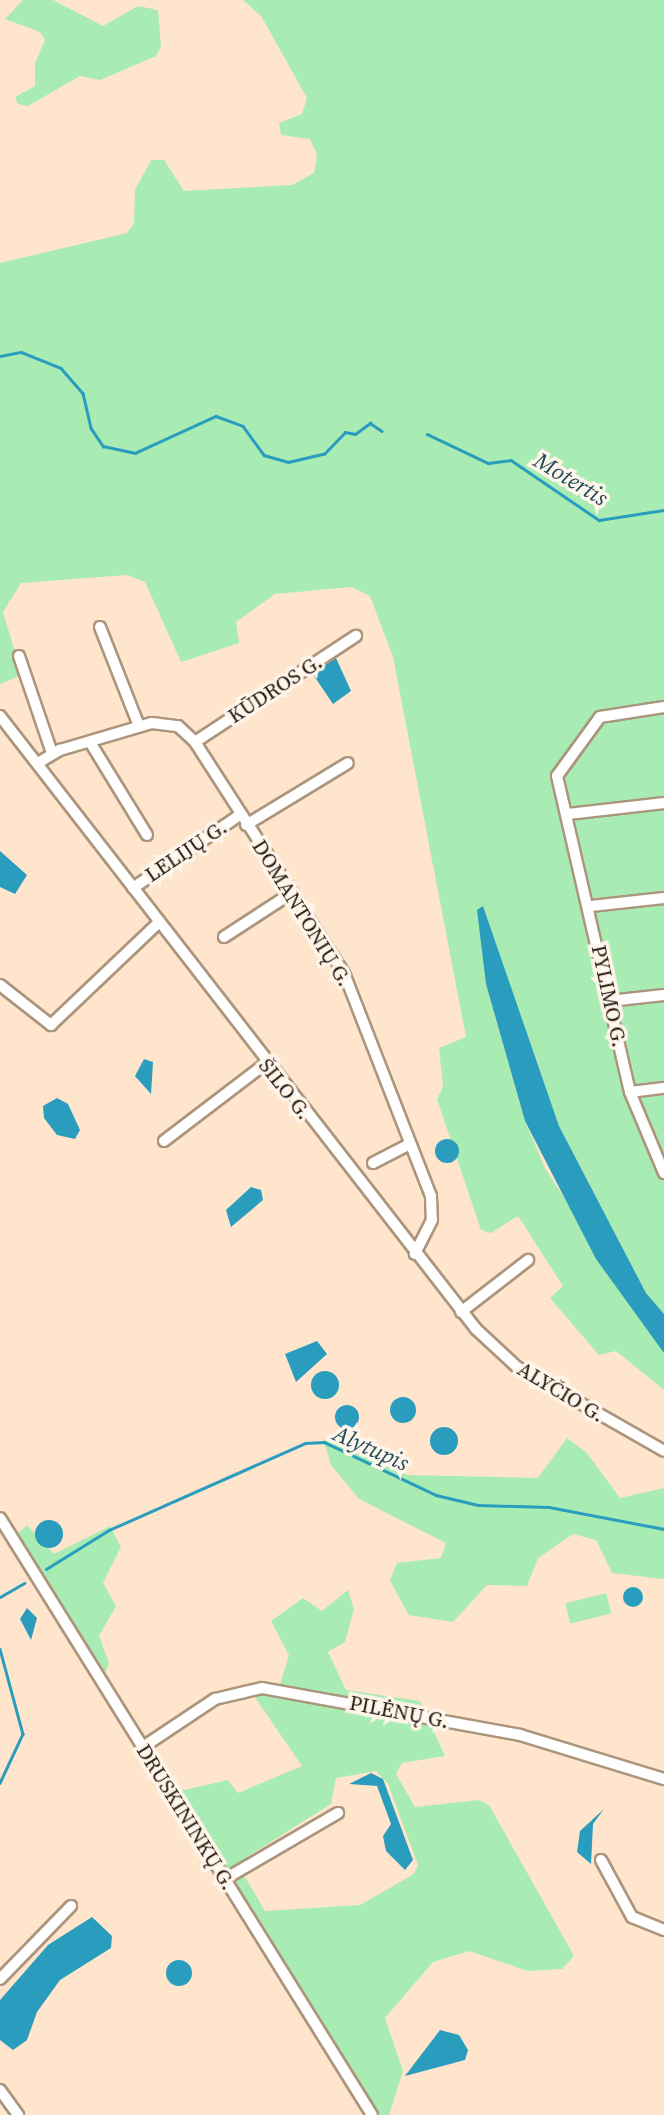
<!DOCTYPE html>
<html>
<head>
<meta charset="utf-8">
<style>
	body { margin:0 }
	#map { position:relative; width:664px; height:2115px; overflow:hidden; background:#fee5cb; font-family:"Source Serif 4",serif }
	div>[style] { position:absolute }
	[style*='--x'] { left:calc(var(--x)*1px); top:calc(var(--y)*1px); width:calc(var(--w)*1px); rotate:calc(var(--a)*1deg) }
	.green>* { inset:0; background:#a8ecb4; transform-origin:0 0 }
	.water>* { inset:0; background:#2a9dbe }
	.round { border-radius:50% }
	.stream>* { height:2.5px; margin:-1.25px; padding:0 1.25px; transform-origin:1.25px; border-radius:1.25px; background:#2a9dbe }
	.roads { filter:drop-shadow(2px 0 #ac957d) drop-shadow(-2px 0 #ac957d) drop-shadow(0 2px #ac957d) drop-shadow(0 -2px #ac957d) }
	.minor>* { height:10px; margin:-5px; padding:0 5px; transform-origin:5px; border-radius:5px; background:#fff }
	span { translate:-50% -50%; white-space:nowrap; text-align:center; line-height:1.15; -webkit-text-stroke:7px #fff5eb; paint-order:stroke }
	.street-label { font-size:21px; color:#221910 }
	.water-label { font-size:23px; color:#1e4c5b; font-style:italic }
</style>
</head>
<body>
<div id="map">
	<div class="green">
		<div style="clip-path:polygon(23px 0,53px 0,103px 26px,138px 6px,158px 10px,161px 47px,156px 56px,100px 80px,80px 76px,28px 106px,18px 104px,15px 97px,35px 86px,35px 63px,45px 40px,40px 32px,5px 19px)"></div>
		<div style="clip-path:polygon(243px 0,664px 0,664px 1314px,646px 1293px,559px 1126px,483px 907px,486px 984px,525px 1121px,545px 1168px,664px 1353px,664px 1390px,616px 1351px,599px 1355px,550px 1298px,563px 1286px,518px 1216px,491px 1233px,481px 1230px,437px 1099px,443px 1087px,439px 1048px,466px 1037px,393px 657px,370px 596px,351px 587px,275px 594px,236px 622px,239px 643px,181px 662px,145px 582px,127px 575px,21px 583px,3px 612px,22px 675px,0 684px,0 263px,127px 233px,134px 223px,135px 190px,151px 160px,164px 160px,184px 191px,292px 185px,314px 173px,317px 155px,310px 139px,281px 135px,279px 123px,302px 114px,307px 98px,261px 16px)"></div>
		<div style="clip-path:polygon(567px 1438px,587px 1453px,620px 1498px,664px 1488px,664px 1579px,612px 1573px,596px 1540px,573px 1534px,538px 1558px,527px 1586px,487px 1585px,453px 1622px,409px 1615px,390px 1581px,397px 1563px,441px 1558px,446px 1543px,359px 1499px,331px 1465px,323px 1439px,407px 1475px,538px 1478px)"></div>
		<div style="clip-path:polygon(27px 1525px,54px 1554px,110px 1526px,121px 1547px,103px 1583px,116px 1606px,99px 1636px,109px 1663px,104px 1675px,15px 1536px)"></div>
		<div style="clip-path:polygon(evenodd,348px 1590px,354px 1609px,345px 1642px,328px 1652px,346px 1690px,420px 1701px,445px 1756px,402px 1763px,396px 1774px,415px 1807px,479px 1800px,489px 1805px,574px 1956px,562px 1969px,528px 1971px,469px 1951px,433px 1962px,385px 2018px,403px 2071px,389px 2115px,378px 2115px,175px 1792px,228px 1780px,238px 1793px,302px 1766px,252px 1693px,277px 1694px,289px 1655px,271px 1621px,303px 1598px,322px 1611px,348px 1590px,376px 1771px,388px 1784px,418px 1865px,414px 1874px,360px 1905px,265px 1911px,243px 1874px,247px 1857px,331px 1804px,336px 1778px,376px 1771px)"></div>
		<div style="left:606px;top:1593px;width:21px;height:42px;rotate:76deg"></div>
	</div>
	<div class="water">
		<div style="clip-path:polygon(336px 658px,351px 691px,333px 704px,312px 673px)"></div>
		<div style="clip-path:polygon(0 851px,27px 875px,15px 894px,0 887px)"></div>
		<div style="clip-path:polygon(483px 906px,559px 1126px,646px 1293px,664px 1314px,664px 1353px,596px 1259px,525px 1121px,486px 984px,477px 910px)"></div>
		<div style="clip-path:polygon(144px 1059px,153px 1062px,151px 1094px,135px 1076px)"></div>
		<div style="clip-path:polygon(57px 1098px,68px 1104px,80px 1130px,75px 1139px,57px 1135px,44px 1118px,43px 1106px)"></div>
		<div class="round" style="left:435px;top:1139px;width:24px;height:24px"></div>
		<div style="clip-path:polygon(251px 1187px,261px 1190px,263px 1200px,231px 1227px,226px 1210px)"></div>
		<div style="clip-path:polygon(317px 1341px,327px 1354px,296px 1382px,285px 1354px)"></div>
		<div class="round" style="left:311px;top:1371px;width:28px;height:28px"></div>
		<div class="round" style="left:390px;top:1397px;width:26px;height:26px"></div>
		<div class="round" style="left:335px;top:1405px;width:24px;height:24px"></div>
		<div class="round" style="left:430px;top:1427px;width:28px;height:28px"></div>
		<div class="round" style="left:35px;top:1520px;width:28px;height:28px"></div>
		<div class="round" style="left:623px;top:1587px;width:20px;height:20px"></div>
		<div style="clip-path:polygon(27px 1608px,37px 1618px,31px 1640px,20px 1619px)"></div>
		<div style="clip-path:polygon(371px 1773px,383px 1779px,413px 1860px,405px 1870px,386px 1851px,383px 1836px,391px 1824px,377px 1786px,349px 1784px)"></div>
		<div style="clip-path:polygon(604px 1809px,593px 1824px,591px 1864px,577px 1852px,580px 1831px)"></div>
		<div style="clip-path:polygon(92px 1917px,112px 1936px,111px 1948px,60px 1980px,37px 2012px,27px 2040px,13px 2050px,0 2040px,0 2000px,48px 1945px)"></div>
		<div class="round" style="left:166px;top:1960px;width:26px;height:26px"></div>
		<div style="clip-path:polygon(440px 2030px,459px 2035px,468px 2050px,465px 2060px,405px 2076px)"></div>
	</div>
	<div class="stream">
		<div style="--x:0;--y:356;--w:21;--a:-11"></div>
		<div style="--x:21;--y:352;--w:43;--a:21.8"></div>
		<div style="--x:61;--y:368;--w:33;--a:49"></div>
		<div style="--x:83;--y:393;--w:36;--a:77"></div>
		<div style="--x:91;--y:428;--w:22;--a:56"></div>
		<div style="--x:103;--y:446;--w:33;--a:12"></div>
		<div style="--x:135;--y:453;--w:89;--a:-24.6"></div>
		<div style="--x:216;--y:416;--w:29;--a:20"></div>
		<div style="--x:243;--y:426;--w:36;--a:54"></div>
		<div style="--x:264;--y:455;--w:25;--a:16"></div>
		<div style="--x:288;--y:462;--w:37;--a:-13"></div>
		<div style="--x:324;--y:454;--w:30;--a:-46"></div>
		<div style="--x:345;--y:432;--w:10;--a:11"></div>
		<div style="--x:355;--y:434;--w:19;--a:-36"></div>
		<div style="--x:370;--y:423;--w:14;--a:34"></div>
		<div style="--x:427;--y:434;--w:68;--a:25.4"></div>
		<div style="--x:488;--y:463;--w:23;--a:-7"></div>
		<div style="--x:511;--y:460;--w:107;--a:34.3"></div>
		<div style="--x:599;--y:520;--w:66;--a:-8.7"></div>
		<div style="--x:46;--y:1569;--w:74;--a:-31.8"></div>
		<div style="--x:109;--y:1530;--w:214;--a:-23.9"></div>
		<div style="--x:305;--y:1443;--w:19;--a:-3"></div>
		<div style="--x:324;--y:1442;--w:124;--a:25.3"></div>
		<div style="--x:436;--y:1495;--w:43;--a:13.4"></div>
		<div style="--x:478;--y:1505;--w:71;--a:1.6"></div>
		<div style="--x:549;--y:1507;--w:117;--a:10.8"></div>
		<div style="--x:0;--y:1597;--w:28;--a:-30"></div>
		<div style="--x:0;--y:1649;--w:88;--a:74.9"></div>
		<div style="--x:23;--y:1734;--w:54;--a:115.1"></div>
	</div>
	<div class="roads">
		<div class="minor">
			<div style="--x:100;--y:627;--w:106;--a:68.5"></div>
			<div style="--x:19;--y:656;--w:102;--a:71.2"></div>
			<div style="--x:664;--y:707;--w:65;--a:171.1"></div>
			<div style="--x:600;--y:717;--w:73;--a:126.1"></div>
			<div style="--x:557;--y:776;--w:324;--a:77"></div>
			<div style="--x:630;--y:1092;--w:88;--a:67.2"></div>
			<div style="--x:0;--y:716;--w:776;--a:52.17"></div>
			<div style="--x:476;--y:1329;--w:56;--a:42.8"></div>
			<div style="--x:517;--y:1367;--w:169;--a:29.7"></div>
			<div style="--x:90;--y:742;--w:109;--a:58.5"></div>
			<div style="--x:195;--y:742;--w:193;--a:-33.4"></div>
			<div style="--x:38;--y:763;--w:26;--a:-31"></div>
			<div style="--x:60;--y:750;--w:96;--a:-16.4"></div>
			<div style="--x:152;--y:723;--w:26;--a:7"></div>
			<div style="--x:178;--y:726;--w:23;--a:43"></div>
			<div style="--x:195;--y:742;--w:275;--a:57.2"></div>
			<div style="--x:344;--y:973;--w:239;--a:68.7"></div>
			<div style="--x:431;--y:1196;--w:24;--a:88"></div>
			<div style="--x:432;--y:1220;--w:38;--a:117"></div>
			<div style="--x:568;--y:814;--w:97;--a:-6.5"></div>
			<div style="--x:246;--y:825;--w:119;--a:-31.3"></div>
			<div style="--x:133;--y:888;--w:130;--a:-34.3"></div>
			<div style="--x:591;--y:906;--w:73;--a:-6.3"></div>
			<div style="--x:224;--y:937;--w:82;--a:-33.1"></div>
			<div style="--x:0;--y:985;--w:65;--a:38.1"></div>
			<div style="--x:51;--y:1025;--w:149;--a:-43.6"></div>
			<div style="--x:609;--y:1001;--w:55;--a:-6.2"></div>
			<div style="--x:630;--y:1092;--w:34;--a:-7"></div>
			<div style="--x:164;--y:1141;--w:127;--a:-37.3"></div>
			<div style="--x:373;--y:1163;--w:42;--a:-27.2"></div>
			<div style="--x:461;--y:1312;--w:85;--a:-37.8"></div>
			<div style="--x:0;--y:1518;--w:703;--a:58.07"></div>
			<div style="--x:143;--y:1747;--w:87;--a:-33.7"></div>
			<div style="--x:215;--y:1699;--w:48;--a:-13.2"></div>
			<div style="--x:262;--y:1688;--w:262;--a:10.3"></div>
			<div style="--x:520;--y:1735;--w:151;--a:17"></div>
			<div style="--x:601;--y:1860;--w:65;--a:61.5"></div>
			<div style="--x:632;--y:1917;--w:35;--a:22"></div>
			<div style="--x:225;--y:1879;--w:131;--a:-30.3"></div>
			<div style="--x:0;--y:1979;--w:102;--a:-45.8"></div>
			<div style="--x:0;--y:2090;--w:31;--a:54"></div>
		</div>
	</div>
	<div class="street-label">
		<span style="left:275px;top:689px;rotate:-33deg">KŪDROS G.</span>
		<span style="left:186px;top:851px;rotate:-34deg">LELIJŲ G.</span>
		<span style="left:302px;top:913px;rotate:58deg">DOMANTONIŲ G.</span>
		<span style="left:609px;top:996px;rotate:78deg">PYLIMO G.</span>
		<span style="left:285px;top:1089px;rotate:52deg">ŠILO G.</span>
		<span style="left:561px;top:1392px;rotate:31deg">ALYČIO G.</span>
		<span style="left:399px;top:1712px;rotate:11deg">PILĖNŲ G.</span>
		<span style="left:186px;top:1817px;rotate:58deg">DRUSKININKŲ G.</span>
	</div>
	<div class="water-label">
		<span style="left:571px;top:479px;rotate:31deg">Motertis</span>
		<span style="left:371px;top:1448px;rotate:24deg">Alytupis</span>
	</div>
</div>
</body>
</html>
